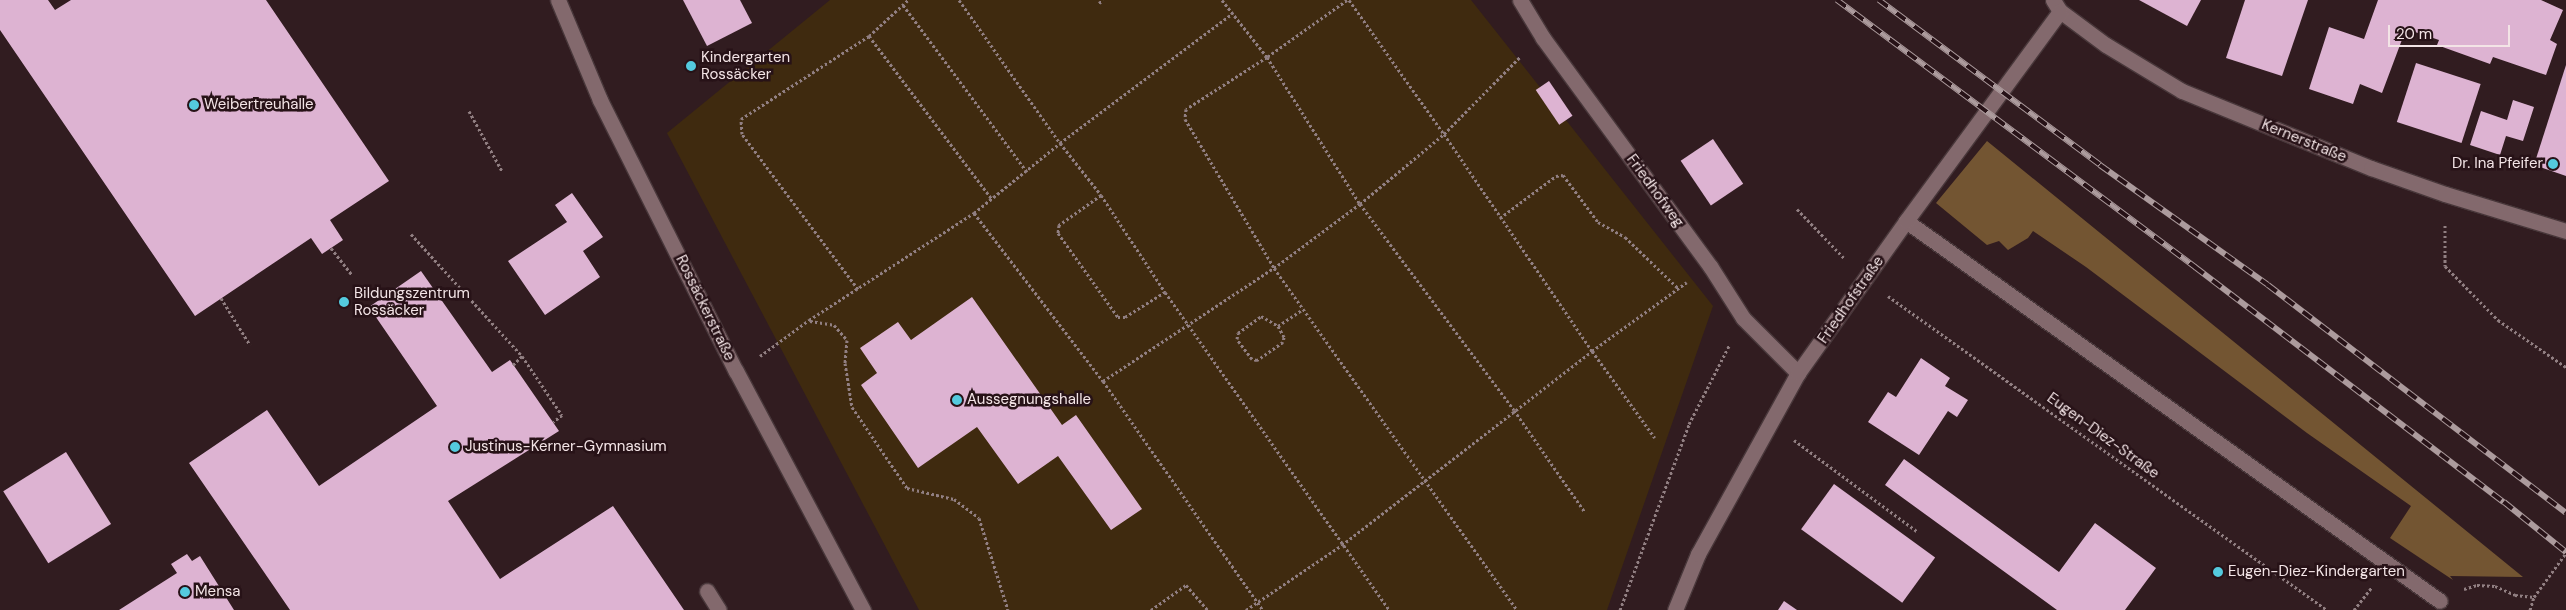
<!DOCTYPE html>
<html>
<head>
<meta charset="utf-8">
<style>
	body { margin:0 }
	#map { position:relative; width:2566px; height:610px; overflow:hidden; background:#311c20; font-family:"DM Sans",sans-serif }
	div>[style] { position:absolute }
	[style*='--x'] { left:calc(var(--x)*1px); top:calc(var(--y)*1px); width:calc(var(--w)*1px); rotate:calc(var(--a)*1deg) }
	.green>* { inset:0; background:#3f2a0f }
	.forest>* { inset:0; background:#735532 }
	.building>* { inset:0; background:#ddb3d2; transform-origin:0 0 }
	.path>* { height:3px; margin-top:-1.5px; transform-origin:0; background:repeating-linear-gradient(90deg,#917f82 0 2.5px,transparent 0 5px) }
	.roads { filter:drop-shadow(1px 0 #48373a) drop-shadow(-1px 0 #48373a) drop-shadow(0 1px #48373a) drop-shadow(0 -1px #48373a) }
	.lane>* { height:15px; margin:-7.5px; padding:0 7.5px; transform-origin:7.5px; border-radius:7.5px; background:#83696d }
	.street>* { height:15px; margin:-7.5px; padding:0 7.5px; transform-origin:7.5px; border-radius:7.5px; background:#83696d }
	.rail>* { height:5.5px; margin-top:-2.75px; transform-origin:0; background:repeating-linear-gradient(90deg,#271217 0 11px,#ac9b9d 0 22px); box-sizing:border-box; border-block:1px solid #ac9b9d }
	.dots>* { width:14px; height:14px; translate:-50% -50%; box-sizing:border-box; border:2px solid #271217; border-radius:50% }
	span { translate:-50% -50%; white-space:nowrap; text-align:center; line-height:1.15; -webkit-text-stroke:5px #271217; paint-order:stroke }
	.poi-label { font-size:15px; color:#f3e4e6 }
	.left { translate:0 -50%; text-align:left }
	.right { translate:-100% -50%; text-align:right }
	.street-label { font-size:15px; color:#f3e4e6 }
	.scale { position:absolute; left:2388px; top:25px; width:122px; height:22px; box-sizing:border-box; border:2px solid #f3e4e6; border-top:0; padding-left:6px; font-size:15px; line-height:18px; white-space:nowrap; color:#f3e4e6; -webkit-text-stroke:4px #271217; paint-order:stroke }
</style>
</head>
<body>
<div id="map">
	<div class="green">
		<div style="clip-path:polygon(830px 0,1471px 0,1713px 306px,1607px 610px,919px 610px,667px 133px)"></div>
	</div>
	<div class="forest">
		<div style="clip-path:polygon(1987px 141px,2523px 577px,2450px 576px,2453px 580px,2390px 538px,2411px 506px,2307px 433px,2086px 267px,2033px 231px,2028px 238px,2008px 250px,1999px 241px,1987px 245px,1936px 203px)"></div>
	</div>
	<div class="building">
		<div style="clip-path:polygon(0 0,48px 0,55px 10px,71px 0,266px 0,389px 181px,330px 220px,343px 240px,322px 254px,311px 238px,195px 316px,0 30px)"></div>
		<div style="clip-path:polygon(683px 0,740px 0,752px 23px,707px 46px)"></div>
		<div style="clip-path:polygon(2139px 0,2201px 0,2187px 26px)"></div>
		<div style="clip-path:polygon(2245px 0,2308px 0,2282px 76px,2226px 58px)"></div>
		<div style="clip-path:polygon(2378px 0,2541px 0,2563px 10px,2550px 40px,2557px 44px,2546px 75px,2493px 57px,2490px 64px,2437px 45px,2439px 40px,2406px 29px,2382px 93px,2360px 84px,2353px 104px,2309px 89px,2329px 27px,2364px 39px)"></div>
		<div style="left:2416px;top:63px;width:68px;height:62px;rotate:18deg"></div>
		<div style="clip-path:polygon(2566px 65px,2566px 176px,2534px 165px)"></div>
		<div style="left:1549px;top:81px;width:42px;height:16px;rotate:56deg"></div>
		<div style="clip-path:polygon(2513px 100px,2534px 107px,2523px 141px,2506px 136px,2500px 155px,2470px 145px,2481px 111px,2507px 120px)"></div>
		<div style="left:1713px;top:139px;width:54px;height:39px;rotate:56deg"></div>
		<div style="clip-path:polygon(572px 193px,603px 237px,583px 251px,600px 277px,545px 315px,508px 261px,567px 222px,555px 205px)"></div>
		<div style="clip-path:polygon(421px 271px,492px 372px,510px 360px,559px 431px,448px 501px,500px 579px,613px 506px,684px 610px,290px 610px,189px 463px,267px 410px,319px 486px,437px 406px,369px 307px)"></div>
		<div style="clip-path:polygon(972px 297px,1062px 425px,1076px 415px,1142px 509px,1111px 530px,1058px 456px,1018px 484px,977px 427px,918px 468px,861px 385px,877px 373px,860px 348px,898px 322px,911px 340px)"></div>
		<div style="clip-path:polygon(1921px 358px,1950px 378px,1945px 386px,1968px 400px,1957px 417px,1948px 411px,1919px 455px,1868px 422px,1888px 392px,1896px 397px)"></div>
		<div style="left:66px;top:452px;width:85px;height:74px;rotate:58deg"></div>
		<div style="clip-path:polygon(1904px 459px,2059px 572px,2095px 523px,2156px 568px,2125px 610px,2057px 610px,1885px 485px)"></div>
		<div style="left:1834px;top:484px;width:125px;height:56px;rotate:36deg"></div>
		<div style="clip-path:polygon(187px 554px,192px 561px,200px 556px,234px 610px,119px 610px,177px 573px,171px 564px)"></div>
		<div style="clip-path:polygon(1784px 601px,1797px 610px,1778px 610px)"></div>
	</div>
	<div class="path">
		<div style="--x:959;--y:0;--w:175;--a:54.8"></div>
		<div style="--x:1060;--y:143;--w:66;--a:51.7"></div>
		<div style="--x:1101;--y:195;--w:116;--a:56.6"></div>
		<div style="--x:1165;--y:292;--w:389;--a:54.8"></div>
		<div style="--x:1222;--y:0;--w:73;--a:51.7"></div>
		<div style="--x:1267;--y:57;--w:174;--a:57.7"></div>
		<div style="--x:1360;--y:204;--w:257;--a:53.2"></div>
		<div style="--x:1514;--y:410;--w:124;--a:55.2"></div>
		<div style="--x:1347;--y:0;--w:98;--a:144.5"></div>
		<div style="--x:1267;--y:57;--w:96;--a:147.3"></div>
		<div style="--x:1186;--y:109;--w:10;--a:96"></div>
		<div style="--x:1185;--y:119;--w:174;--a:59.1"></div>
		<div style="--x:1274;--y:268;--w:420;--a:54.6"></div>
		<div style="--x:1349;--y:0;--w:164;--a:54.7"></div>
		<div style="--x:1444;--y:134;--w:263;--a:55.7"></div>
		<div style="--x:1592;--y:351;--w:107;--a:54.1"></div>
		<div style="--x:1099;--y:3;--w:5;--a:-37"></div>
		<div style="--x:903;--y:5;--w:208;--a:53.4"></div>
		<div style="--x:869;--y:36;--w:204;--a:53"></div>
		<div style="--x:469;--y:111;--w:68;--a:61.2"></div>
		<div style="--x:1101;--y:195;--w:52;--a:144.5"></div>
		<div style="--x:1059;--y:225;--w:8;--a:97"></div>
		<div style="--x:1058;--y:233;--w:103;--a:54.5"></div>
		<div style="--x:1118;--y:317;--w:7;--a:0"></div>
		<div style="--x:1125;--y:317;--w:47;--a:-32"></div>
		<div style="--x:1797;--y:209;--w:68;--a:46.2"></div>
		<div style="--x:974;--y:213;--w:212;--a:52.5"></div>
		<div style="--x:1103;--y:381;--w:279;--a:55.1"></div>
		<div style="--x:1500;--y:218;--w:70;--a:-36.9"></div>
		<div style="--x:1556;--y:176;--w:7;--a:-8"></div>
		<div style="--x:1563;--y:175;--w:59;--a:53.3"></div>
		<div style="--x:1598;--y:222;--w:31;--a:29"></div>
		<div style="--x:1625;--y:237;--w:74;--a:43.9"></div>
		<div style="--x:2445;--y:225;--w:41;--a:90"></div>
		<div style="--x:2445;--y:266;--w:76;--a:45.5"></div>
		<div style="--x:2498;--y:320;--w:83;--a:34.7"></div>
		<div style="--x:411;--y:234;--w:165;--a:47.7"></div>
		<div style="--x:522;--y:356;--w:71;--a:55.9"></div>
		<div style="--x:562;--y:415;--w:11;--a:142"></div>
		<div style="--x:331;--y:248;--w:34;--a:52"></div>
		<div style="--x:858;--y:289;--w:194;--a:-126.8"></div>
		<div style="--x:742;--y:134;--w:15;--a:-94"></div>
		<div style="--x:741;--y:119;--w:153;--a:-33"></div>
		<div style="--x:869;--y:36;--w:53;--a:-42.7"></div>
		<div style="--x:1888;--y:296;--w:540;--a:35.57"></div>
		<div style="--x:221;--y:298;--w:55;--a:58.3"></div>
		<div style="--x:810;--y:321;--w:24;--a:9"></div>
		<div style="--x:834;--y:325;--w:20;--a:49"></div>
		<div style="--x:847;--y:340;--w:23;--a:95"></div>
		<div style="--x:845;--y:363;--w:45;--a:81"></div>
		<div style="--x:852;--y:407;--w:98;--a:55.8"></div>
		<div style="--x:907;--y:488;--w:48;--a:13.2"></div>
		<div style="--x:954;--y:499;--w:31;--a:37"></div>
		<div style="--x:979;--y:518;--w:96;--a:72.5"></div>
		<div style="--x:1278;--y:326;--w:13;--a:61"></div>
		<div style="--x:1284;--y:337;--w:5;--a:101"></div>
		<div style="--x:1283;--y:342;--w:32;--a:145"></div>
		<div style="--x:1257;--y:360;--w:5;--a:-169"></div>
		<div style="--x:1252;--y:359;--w:25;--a:-127"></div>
		<div style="--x:1237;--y:339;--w:6;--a:-81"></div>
		<div style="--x:1238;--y:333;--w:29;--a:-36"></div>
		<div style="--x:1261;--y:316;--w:20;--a:30"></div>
		<div style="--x:1278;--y:326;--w:30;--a:-34"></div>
		<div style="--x:760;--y:356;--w:61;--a:-36.3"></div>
		<div style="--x:809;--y:320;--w:197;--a:-33"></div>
		<div style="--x:974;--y:213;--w:111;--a:-39.1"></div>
		<div style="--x:1060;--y:143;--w:216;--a:-36.9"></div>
		<div style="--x:513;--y:365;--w:13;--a:-45"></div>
		<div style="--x:1103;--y:381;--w:205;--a:-33.5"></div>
		<div style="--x:1274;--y:268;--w:107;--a:-36.7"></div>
		<div style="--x:1360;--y:204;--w:109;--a:-39.8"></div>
		<div style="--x:1444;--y:134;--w:108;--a:-45.4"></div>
		<div style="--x:1794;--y:440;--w:154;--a:36.6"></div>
		<div style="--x:2464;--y:589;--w:14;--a:-17"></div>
		<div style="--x:2477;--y:585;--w:18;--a:3"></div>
		<div style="--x:2495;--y:586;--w:22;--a:24"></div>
		<div style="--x:2515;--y:595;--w:19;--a:6"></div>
		<div style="--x:1151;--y:610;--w:43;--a:-35.5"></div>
		<div style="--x:1186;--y:585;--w:33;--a:49"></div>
		<div style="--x:1246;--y:610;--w:116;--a:-34.1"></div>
		<div style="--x:1342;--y:545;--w:316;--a:-37.8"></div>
		<div style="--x:1592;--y:351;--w:117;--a:-36"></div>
		<div style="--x:1620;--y:610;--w:198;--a:-69.6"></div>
		<div style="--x:1689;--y:424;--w:88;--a:-62.9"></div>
		<div style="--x:2354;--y:610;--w:29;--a:-52"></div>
		<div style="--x:2530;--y:610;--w:14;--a:-73"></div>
		<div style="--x:2534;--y:597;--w:54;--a:-54"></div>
	</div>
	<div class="roads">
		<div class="lane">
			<div style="--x:1906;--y:221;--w:655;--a:35.44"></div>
			<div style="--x:707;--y:591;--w:22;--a:58"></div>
		</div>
		<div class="street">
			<div style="--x:558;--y:0;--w:108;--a:67.2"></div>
			<div style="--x:600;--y:100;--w:303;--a:63.4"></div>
			<div style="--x:736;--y:371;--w:271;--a:62"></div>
			<div style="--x:1520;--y:0;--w:44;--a:58.8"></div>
			<div style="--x:1543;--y:38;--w:283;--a:53.8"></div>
			<div style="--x:1710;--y:266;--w:62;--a:57.6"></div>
			<div style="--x:1743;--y:318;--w:78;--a:45"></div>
			<div style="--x:2053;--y:0;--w:13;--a:58"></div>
			<div style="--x:2060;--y:11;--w:57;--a:36.5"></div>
			<div style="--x:2106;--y:45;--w:89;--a:31.2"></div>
			<div style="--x:2182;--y:91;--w:204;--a:22.2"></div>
			<div style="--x:2371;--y:168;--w:78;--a:19.4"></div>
			<div style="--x:2445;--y:194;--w:127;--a:17"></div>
			<div style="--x:1675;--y:610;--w:61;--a:-67.7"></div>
			<div style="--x:1698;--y:554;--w:207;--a:-61.1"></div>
			<div style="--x:1798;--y:373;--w:186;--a:-54.6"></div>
			<div style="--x:1906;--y:221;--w:260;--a:-53.7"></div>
		</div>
	</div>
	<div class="rail">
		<div style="--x:1837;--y:0;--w:447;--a:36.7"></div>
		<div style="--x:2195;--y:267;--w:388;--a:37.3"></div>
		<div style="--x:2504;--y:502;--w:80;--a:38.9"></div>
		<div style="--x:1879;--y:0;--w:276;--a:36.7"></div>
		<div style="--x:2100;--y:165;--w:206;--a:35.5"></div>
		<div style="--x:2268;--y:285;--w:375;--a:37.4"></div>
	</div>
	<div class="dots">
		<div style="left:691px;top:66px;background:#54cade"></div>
		<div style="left:194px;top:105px;background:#54cade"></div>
		<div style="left:2553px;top:164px;background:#54cade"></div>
		<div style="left:344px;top:302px;background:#54cade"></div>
		<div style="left:957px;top:400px;background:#54cade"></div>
		<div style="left:455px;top:447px;background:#54cade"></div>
		<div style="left:2218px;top:572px;background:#54cade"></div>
		<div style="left:185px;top:592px;background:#54cade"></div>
	</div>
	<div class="poi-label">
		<span class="left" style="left:701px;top:66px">Kindergarten<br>Rossäcker</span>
		<span class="left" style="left:204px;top:105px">Weibertreuhalle</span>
		<span class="right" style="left:2543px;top:164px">Dr. Ina Pfeifer</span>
		<span class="left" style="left:354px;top:302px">Bildungszentrum<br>Rossäcker</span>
		<span class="left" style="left:967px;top:400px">Aussegnungshalle</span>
		<span class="left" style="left:465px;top:447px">Justinus-Kerner-Gymnasium</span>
		<span class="left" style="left:2228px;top:572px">Eugen-Diez-Kindergarten</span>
		<span class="left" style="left:195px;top:592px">Mensa</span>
	</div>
	<div class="street-label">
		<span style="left:2304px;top:141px;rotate:22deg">Kernerstraße</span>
		<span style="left:1655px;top:191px;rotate:54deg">Friedhofweg</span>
		<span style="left:1851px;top:300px;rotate:-55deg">Friedhofstraße</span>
		<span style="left:705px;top:308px;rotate:64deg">Rossäckerstraße</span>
		<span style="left:2103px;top:436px;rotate:36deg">Eugen-Diez-Straße</span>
	</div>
	<div class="scale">20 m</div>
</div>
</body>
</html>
